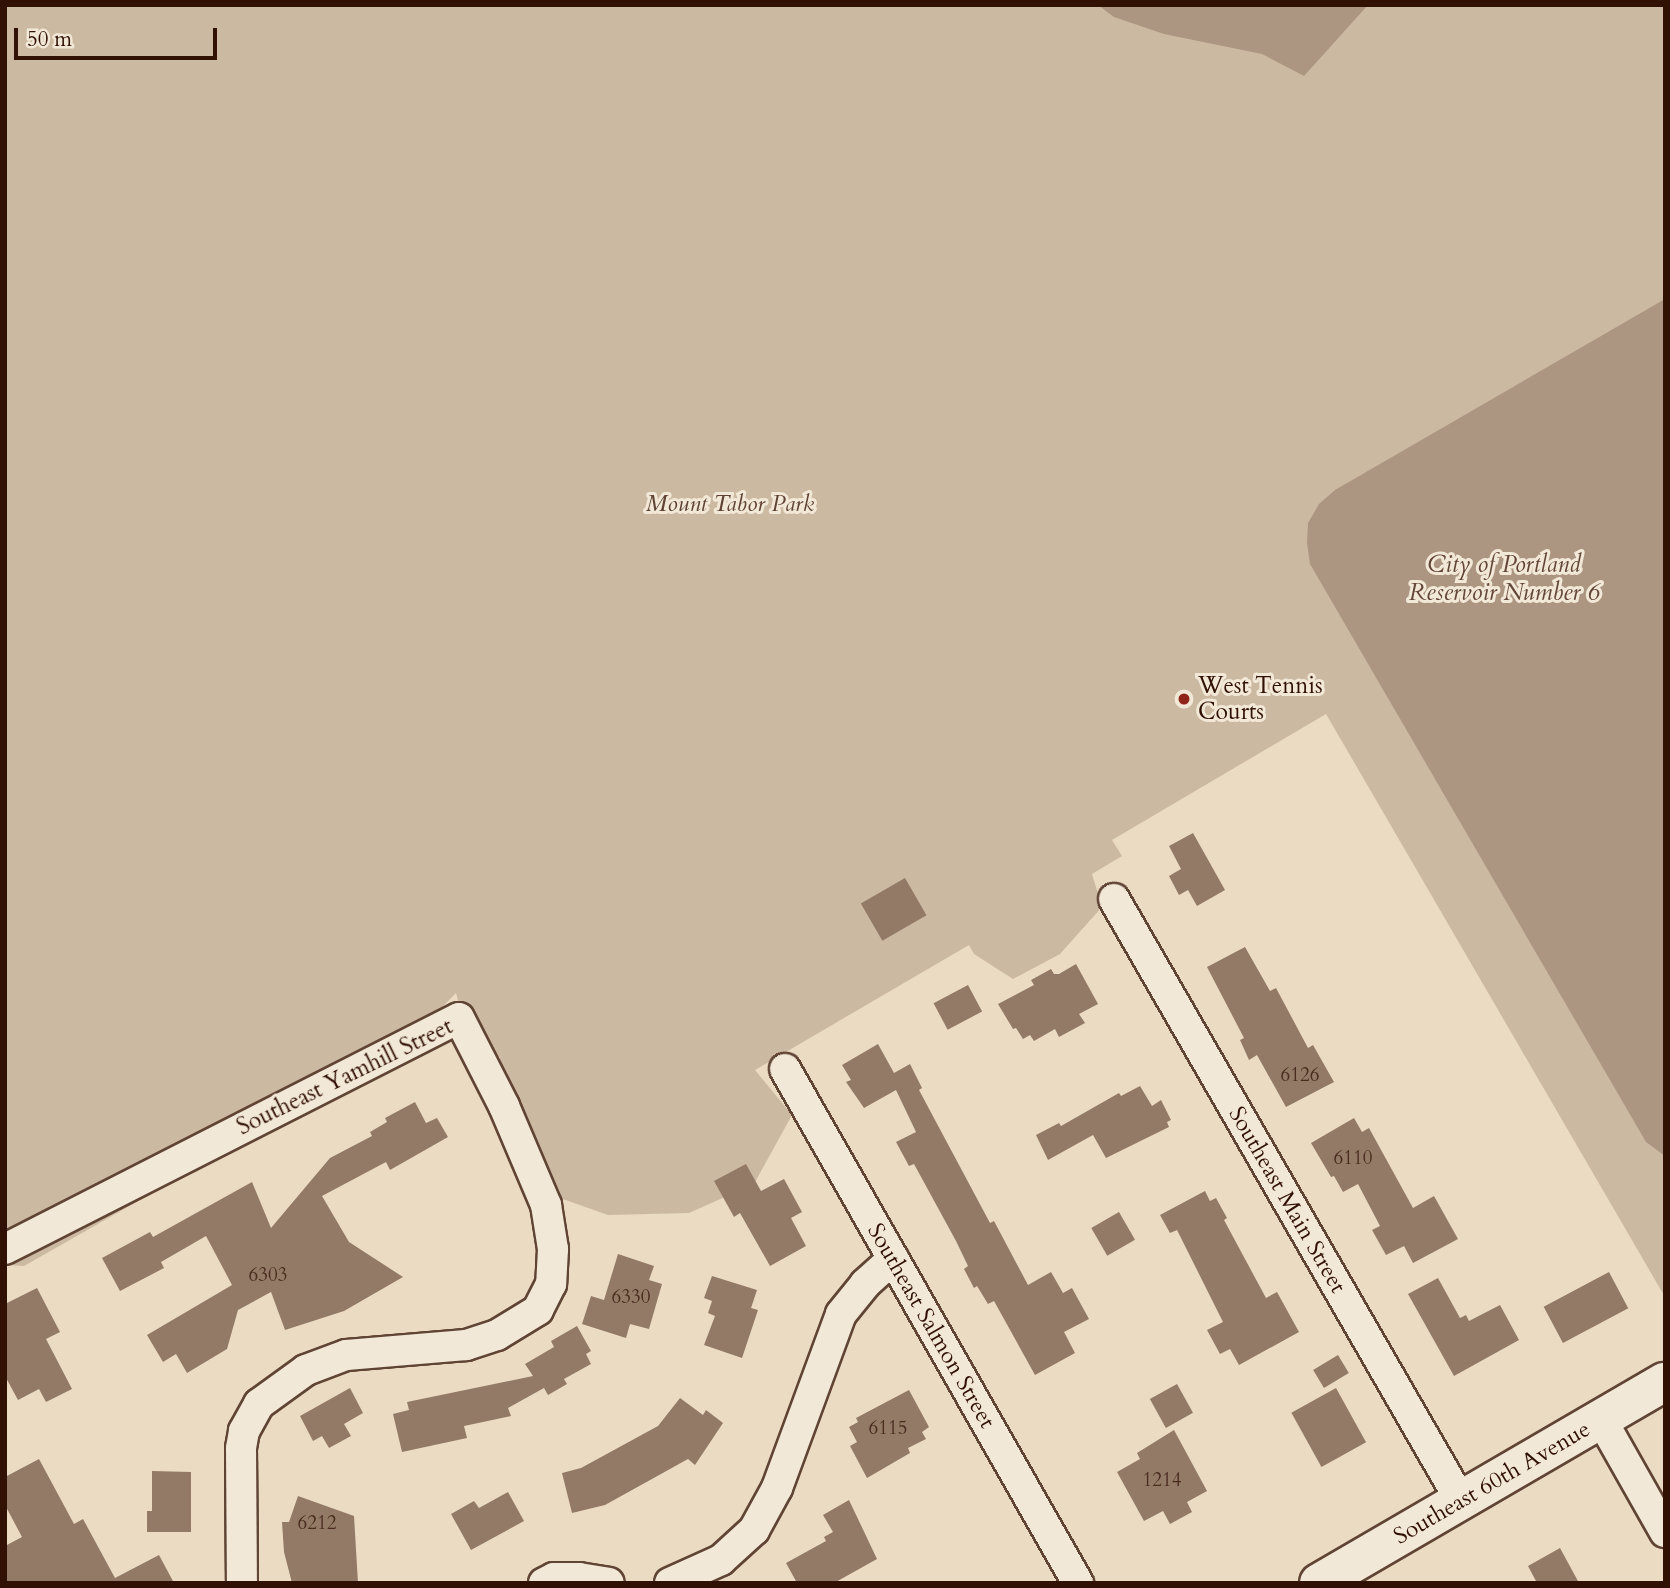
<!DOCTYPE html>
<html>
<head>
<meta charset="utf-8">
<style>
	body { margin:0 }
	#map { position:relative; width:1670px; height:1588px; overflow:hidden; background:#ebdbc2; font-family:Cardo,serif }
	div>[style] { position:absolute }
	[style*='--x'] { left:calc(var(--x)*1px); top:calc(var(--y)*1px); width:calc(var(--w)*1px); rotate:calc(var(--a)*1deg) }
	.green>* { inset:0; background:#ccb9a2 }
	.water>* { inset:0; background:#ac9682 }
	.building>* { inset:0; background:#927a67; transform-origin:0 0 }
	.roads { filter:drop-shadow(2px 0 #604434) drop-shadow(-2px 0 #604434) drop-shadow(0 2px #604434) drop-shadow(0 -2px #604434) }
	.street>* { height:30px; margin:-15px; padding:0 15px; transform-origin:15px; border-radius:15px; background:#f2e8d7 }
	.secondary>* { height:38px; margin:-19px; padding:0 19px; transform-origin:19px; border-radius:19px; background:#f2e8d7 }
	.dots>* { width:19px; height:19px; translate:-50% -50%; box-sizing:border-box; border:4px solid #f2e8d7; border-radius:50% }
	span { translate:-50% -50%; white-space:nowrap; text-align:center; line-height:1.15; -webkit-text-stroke:6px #f2e8d7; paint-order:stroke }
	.number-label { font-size:19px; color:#4a2b1e }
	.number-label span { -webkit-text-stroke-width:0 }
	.park-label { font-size:23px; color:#604334; font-style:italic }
	.poi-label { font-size:23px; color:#321105 }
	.left { translate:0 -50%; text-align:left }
	.street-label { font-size:23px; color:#321105 }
	.water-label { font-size:24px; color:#634637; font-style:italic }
	.frame { position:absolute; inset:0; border:7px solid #321105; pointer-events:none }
	.scale { position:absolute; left:14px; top:28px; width:203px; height:32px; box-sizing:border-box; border:4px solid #321105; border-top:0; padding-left:9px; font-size:21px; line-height:24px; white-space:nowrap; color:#321105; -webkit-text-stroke:5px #f2e8d7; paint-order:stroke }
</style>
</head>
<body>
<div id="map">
	<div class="green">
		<div style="clip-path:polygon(5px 5px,1665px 5px,1665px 1297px,1326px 714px,1112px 840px,1122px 856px,1092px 874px,1102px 907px,1060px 954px,1013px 979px,974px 954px,969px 945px,755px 1070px,792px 1115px,754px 1184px,689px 1213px,608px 1215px,543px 1192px,495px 1104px,500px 1057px,471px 1048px,456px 993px,395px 1055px,24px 1266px,5px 1265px)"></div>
	</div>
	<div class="water">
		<div style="clip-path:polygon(1098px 5px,1368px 5px,1304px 76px,1262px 54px,1164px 34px,1114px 17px)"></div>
		<div style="clip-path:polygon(1665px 299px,1665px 1156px,1646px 1142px,1310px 564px,1307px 543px,1308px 523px,1319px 504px,1335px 490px)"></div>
	</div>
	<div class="building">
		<div style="clip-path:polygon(1193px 833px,1225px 890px,1197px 906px,1188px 890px,1179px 895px,1169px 876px,1181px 869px,1169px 846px)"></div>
		<div style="left:905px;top:878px;width:43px;height:51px;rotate:60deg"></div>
		<div style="clip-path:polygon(1245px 947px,1270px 991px,1276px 988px,1308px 1048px,1313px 1045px,1334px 1082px,1286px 1107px,1257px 1055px,1249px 1060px,1240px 1040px,1244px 1038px,1207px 967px)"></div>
		<div style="clip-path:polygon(1076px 964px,1098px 1004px,1079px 1014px,1085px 1023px,1059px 1037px,1055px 1029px,1034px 1041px,1030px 1035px,1023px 1039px,1016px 1028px,1013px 1029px,998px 1004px,1034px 985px,1031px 980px,1051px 969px,1054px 974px,1059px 974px)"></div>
		<div style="left:968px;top:985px;width:30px;height:39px;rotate:62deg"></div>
		<div style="clip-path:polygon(878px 1044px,894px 1073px,910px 1064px,922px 1088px,919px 1090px,990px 1223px,994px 1221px,1028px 1285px,1051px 1272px,1063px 1293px,1072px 1288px,1089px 1319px,1064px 1332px,1075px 1353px,1035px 1375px,994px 1301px,988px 1304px,977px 1286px,974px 1288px,964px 1269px,968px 1266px,956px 1241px,914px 1164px,909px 1166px,896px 1142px,916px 1132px,896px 1090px,864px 1108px,846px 1082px,851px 1080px,842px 1065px)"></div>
		<div style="clip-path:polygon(1140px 1086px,1152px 1106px,1161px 1100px,1171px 1120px,1167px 1122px,1169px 1127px,1106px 1158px,1093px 1135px,1048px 1160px,1036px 1135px,1059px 1123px,1061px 1126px,1119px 1093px,1121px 1096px)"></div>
		<div style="clip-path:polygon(415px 1102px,426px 1123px,437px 1118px,448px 1137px,390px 1170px,386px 1162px,322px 1196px,349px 1242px,403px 1277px,344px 1311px,285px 1330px,271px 1292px,238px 1310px,227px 1349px,187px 1373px,176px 1354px,163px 1362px,147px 1335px,232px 1285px,206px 1236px,161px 1262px,164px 1268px,120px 1291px,102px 1258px,150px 1232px,153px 1237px,252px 1182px,271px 1228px,330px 1158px,372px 1136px,370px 1132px,387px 1122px,385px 1118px)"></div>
		<div style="clip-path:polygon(1354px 1118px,1362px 1132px,1369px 1128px,1413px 1208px,1434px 1196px,1458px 1239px,1413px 1263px,1404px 1246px,1386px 1255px,1372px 1230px,1380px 1226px,1358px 1184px,1343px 1192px,1334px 1176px,1331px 1177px,1311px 1143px)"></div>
		<div style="clip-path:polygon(746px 1164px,761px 1191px,784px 1179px,802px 1212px,791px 1218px,806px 1246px,770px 1266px,740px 1213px,734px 1217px,714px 1181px)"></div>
		<div style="clip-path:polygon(1205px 1191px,1210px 1201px,1216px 1198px,1227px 1218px,1224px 1220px,1266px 1298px,1277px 1292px,1299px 1332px,1239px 1365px,1230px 1349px,1220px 1354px,1207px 1330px,1223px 1322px,1177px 1230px,1170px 1233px,1160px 1215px)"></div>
		<div style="left:1119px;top:1212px;width:32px;height:32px;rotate:60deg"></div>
		<div style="clip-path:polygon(618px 1254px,654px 1266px,649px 1280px,662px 1284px,649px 1329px,630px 1324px,626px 1338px,582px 1324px,591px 1296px,604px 1300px)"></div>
		<div style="left:1609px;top:1272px;width:41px;height:74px;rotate:62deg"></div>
		<div style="clip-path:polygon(712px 1276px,757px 1290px,751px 1308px,758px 1310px,742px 1358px,704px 1345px,715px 1316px,708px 1313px,712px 1301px,704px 1298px)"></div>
		<div style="clip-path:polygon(1438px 1278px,1460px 1318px,1466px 1315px,1469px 1321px,1500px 1305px,1519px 1340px,1454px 1376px,1408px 1294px)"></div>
		<div style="clip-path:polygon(37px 1288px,60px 1332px,46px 1339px,72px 1389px,46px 1402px,39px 1389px,18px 1400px,5px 1376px,5px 1304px)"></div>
		<div style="clip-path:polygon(577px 1326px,591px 1351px,586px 1354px,591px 1364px,564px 1379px,567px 1384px,548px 1395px,544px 1388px,508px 1408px,511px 1416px,464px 1426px,467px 1438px,402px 1452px,393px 1414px,409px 1410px,407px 1402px,533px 1376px,525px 1364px,554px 1347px,551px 1341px)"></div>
		<div style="left:1338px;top:1355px;width:21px;height:29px;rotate:59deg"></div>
		<div style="left:1177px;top:1384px;width:33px;height:31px;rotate:61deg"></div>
		<div style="clip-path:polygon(350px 1388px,363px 1413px,344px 1424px,351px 1436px,329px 1448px,322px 1436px,313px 1441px,300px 1416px)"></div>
		<div style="left:1336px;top:1388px;width:62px;height:51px;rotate:61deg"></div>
		<div style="clip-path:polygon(909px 1390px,929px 1427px,922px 1432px,926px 1439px,908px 1448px,910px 1453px,867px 1478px,850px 1446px,857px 1442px,849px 1427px,858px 1422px,856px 1418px)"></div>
		<div style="clip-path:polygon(680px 1398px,703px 1415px,706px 1410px,723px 1423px,695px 1465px,688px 1459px,605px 1505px,572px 1513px,562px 1473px,581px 1468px,658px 1426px)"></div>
		<div style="clip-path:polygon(1174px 1430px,1207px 1491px,1187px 1502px,1192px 1512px,1170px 1524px,1163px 1511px,1144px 1521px,1117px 1472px,1140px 1459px,1137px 1453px)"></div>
		<div style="clip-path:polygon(39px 1459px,74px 1524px,83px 1519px,115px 1578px,159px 1555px,174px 1583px,5px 1583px,5px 1546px,22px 1537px,5px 1505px,5px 1477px)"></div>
		<div style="clip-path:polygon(152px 1471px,191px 1472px,191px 1532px,147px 1532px,147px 1511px,152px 1511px)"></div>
		<div style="clip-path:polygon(508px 1492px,524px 1521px,471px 1550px,451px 1514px,474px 1501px,479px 1508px)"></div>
		<div style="clip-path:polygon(298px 1496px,354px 1516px,358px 1583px,292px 1583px,284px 1552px,282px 1522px,289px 1522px)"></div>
		<div style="clip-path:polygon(849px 1500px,877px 1559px,834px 1583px,797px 1583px,786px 1563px,826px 1541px,824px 1537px,833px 1532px,823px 1515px)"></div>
		<div style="clip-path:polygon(1560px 1548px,1579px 1583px,1537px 1583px,1528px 1566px)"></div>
	</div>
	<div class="roads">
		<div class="street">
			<div style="--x:1114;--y:899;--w:695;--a:60.04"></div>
			<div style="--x:785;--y:1069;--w:592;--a:60.32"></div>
			<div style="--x:5;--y:1249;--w:509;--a:-26.97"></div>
			<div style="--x:459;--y:1018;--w:99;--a:62.9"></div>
			<div style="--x:504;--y:1106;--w:108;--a:67"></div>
			<div style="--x:546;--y:1205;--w:45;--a:81"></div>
			<div style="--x:553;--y:1249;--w:35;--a:93"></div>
			<div style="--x:551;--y:1284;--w:29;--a:117"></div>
			<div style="--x:538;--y:1310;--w:48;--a:148.6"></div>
			<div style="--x:497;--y:1335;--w:33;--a:162"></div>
			<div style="--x:466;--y:1345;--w:120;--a:175.2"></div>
			<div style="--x:346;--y:1355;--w:43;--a:159.4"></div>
			<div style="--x:306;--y:1370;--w:58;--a:144.1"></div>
			<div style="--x:259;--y:1404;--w:31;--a:119"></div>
			<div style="--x:244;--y:1431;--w:17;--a:100"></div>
			<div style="--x:241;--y:1448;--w:135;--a:89.6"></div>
			<div style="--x:1601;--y:1419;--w:130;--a:60.5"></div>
			<div style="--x:544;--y:1583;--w:11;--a:-27"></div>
			<div style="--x:554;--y:1578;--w:25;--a:0"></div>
			<div style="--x:579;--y:1578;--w:30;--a:9"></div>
			<div style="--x:670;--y:1583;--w:56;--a:-24.3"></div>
			<div style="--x:721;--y:1560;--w:45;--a:-42.3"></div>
			<div style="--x:754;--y:1530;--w:48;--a:-61.3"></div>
			<div style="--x:777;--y:1488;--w:185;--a:-69.8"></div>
			<div style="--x:841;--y:1314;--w:38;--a:-51"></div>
			<div style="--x:865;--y:1284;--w:38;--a:-42"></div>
		</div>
		<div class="secondary">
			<div style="--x:1319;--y:1583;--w:400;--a:-30.2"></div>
		</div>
	</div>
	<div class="dots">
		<div style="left:1184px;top:699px;background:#8f2418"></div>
	</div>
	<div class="number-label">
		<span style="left:1300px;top:1076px">6126</span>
		<span style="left:1353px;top:1159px">6110</span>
		<span style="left:268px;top:1276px">6303</span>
		<span style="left:631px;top:1298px">6330</span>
		<span style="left:888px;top:1429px">6115</span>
		<span style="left:1162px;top:1481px">1214</span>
		<span style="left:317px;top:1524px">6212</span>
	</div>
	<div class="park-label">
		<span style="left:730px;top:504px">Mount Tabor Park</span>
	</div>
	<div class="poi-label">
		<span class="left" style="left:1198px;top:699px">West Tennis<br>Courts</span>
	</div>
	<div class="street-label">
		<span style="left:345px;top:1077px;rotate:-26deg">Southeast Yamhill Street</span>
		<span style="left:1287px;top:1200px;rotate:60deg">Southeast Main Street</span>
		<span style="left:931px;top:1326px;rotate:60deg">Southeast Salmon Street</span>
		<span style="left:1492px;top:1483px;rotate:-30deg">Southeast 60th Avenue</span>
	</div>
	<div class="water-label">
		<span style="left:1504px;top:579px">City of Portland<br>Reservoir Number 6</span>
	</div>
	<div class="frame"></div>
	<div class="scale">50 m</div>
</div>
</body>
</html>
